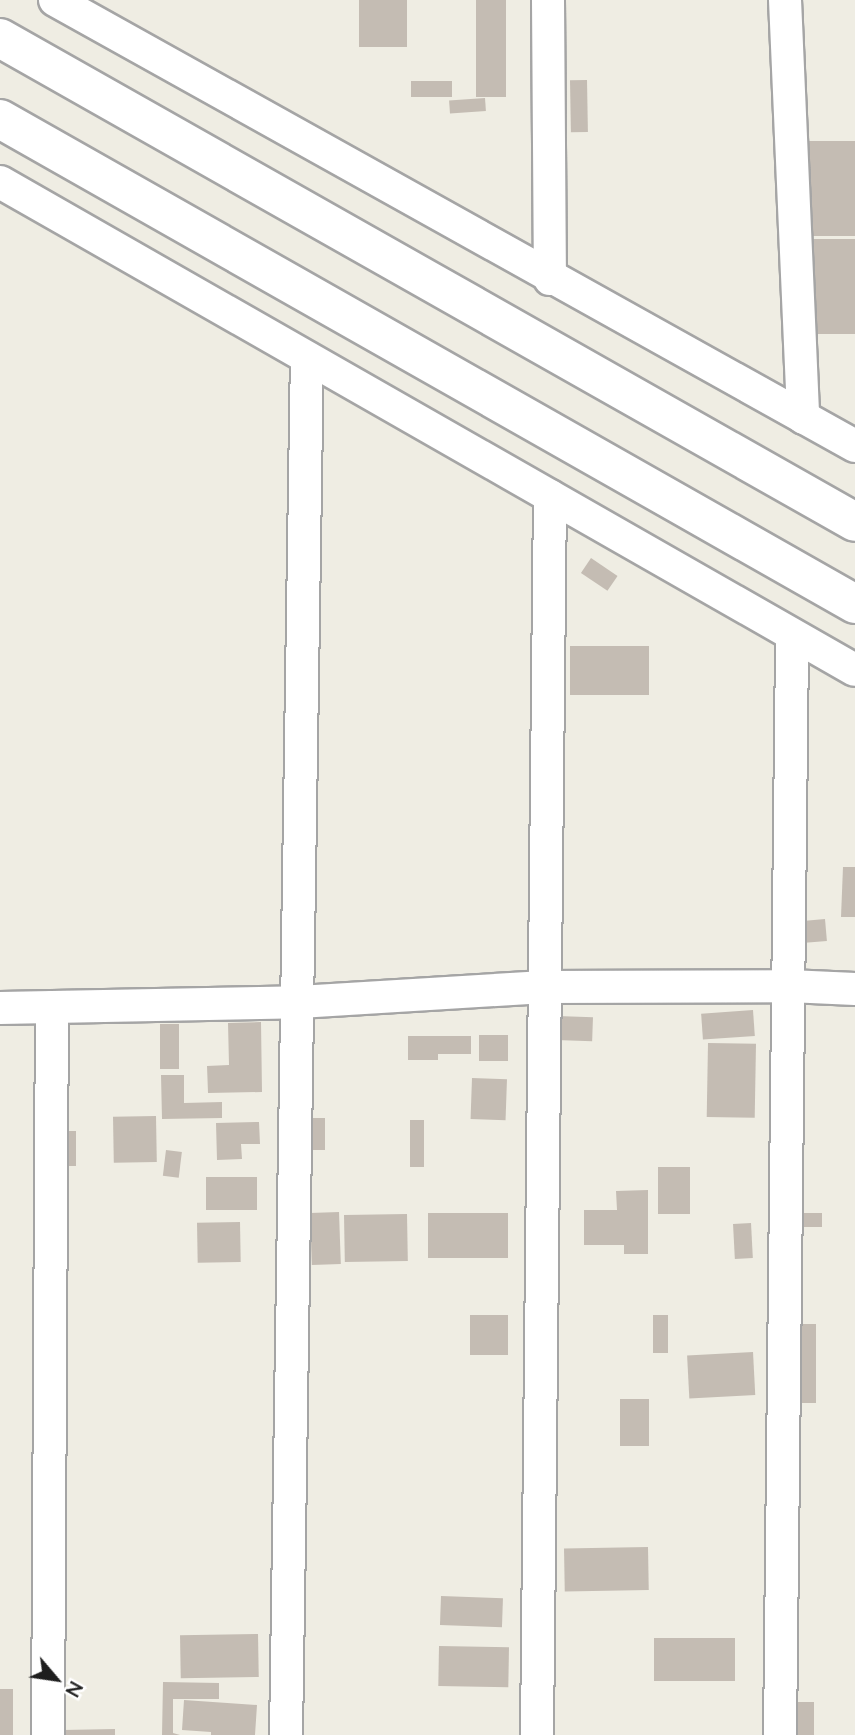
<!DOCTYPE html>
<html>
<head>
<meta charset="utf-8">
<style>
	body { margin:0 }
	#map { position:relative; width:855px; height:1735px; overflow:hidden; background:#efede3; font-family:Lato,sans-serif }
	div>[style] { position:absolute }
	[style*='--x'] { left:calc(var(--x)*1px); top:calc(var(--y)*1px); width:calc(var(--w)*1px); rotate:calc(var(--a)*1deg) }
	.building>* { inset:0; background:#c4bcb3; transform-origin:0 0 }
	.roads { filter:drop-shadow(2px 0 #a5a5a5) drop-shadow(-2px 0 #a5a5a5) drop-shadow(0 2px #a5a5a5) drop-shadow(0 -2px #a5a5a5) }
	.minor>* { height:32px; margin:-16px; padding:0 16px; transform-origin:16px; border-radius:16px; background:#fff }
	.tertiary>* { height:38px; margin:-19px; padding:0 19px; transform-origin:19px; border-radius:19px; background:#fff }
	span { translate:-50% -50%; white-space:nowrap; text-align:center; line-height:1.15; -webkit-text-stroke:6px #fff; paint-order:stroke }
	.north { position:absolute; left:21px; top:1644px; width:70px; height:70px; -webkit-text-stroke:5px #fff; paint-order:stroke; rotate:119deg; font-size:19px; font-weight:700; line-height:28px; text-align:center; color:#1e1e1e }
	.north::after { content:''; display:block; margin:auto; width:24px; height:32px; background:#1e1e1e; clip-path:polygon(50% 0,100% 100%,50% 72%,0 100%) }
</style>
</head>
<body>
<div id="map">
	<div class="building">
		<div style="left:359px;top:0;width:48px;height:47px"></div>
		<div style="left:476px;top:0;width:30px;height:97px"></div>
		<div style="left:587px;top:80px;width:52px;height:17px;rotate:89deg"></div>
		<div style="left:411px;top:81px;width:41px;height:16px"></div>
		<div style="left:485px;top:98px;width:13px;height:36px;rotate:86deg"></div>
		<div style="left:855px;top:141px;width:95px;height:46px;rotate:90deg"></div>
		<div style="left:855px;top:239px;width:95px;height:49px;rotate:90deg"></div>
		<div style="left:591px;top:558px;width:32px;height:18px;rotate:34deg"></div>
		<div style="left:649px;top:646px;width:49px;height:79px;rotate:90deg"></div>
		<div style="clip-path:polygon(843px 867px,855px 867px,855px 917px,841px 917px)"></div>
		<div style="left:825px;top:919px;width:22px;height:25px;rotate:85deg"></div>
		<div style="left:753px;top:1010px;width:26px;height:52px;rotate:86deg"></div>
		<div style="left:557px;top:1016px;width:36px;height:24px;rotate:2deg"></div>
		<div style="clip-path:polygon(261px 1022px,262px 1092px,208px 1093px,207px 1066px,229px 1065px,228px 1023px)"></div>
		<div style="left:160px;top:1024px;width:19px;height:45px"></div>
		<div style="left:479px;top:1035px;width:29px;height:26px"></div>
		<div style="clip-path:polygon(408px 1036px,471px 1036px,471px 1054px,438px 1054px,438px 1060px,408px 1060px)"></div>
		<div style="left:708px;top:1043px;width:48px;height:74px;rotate:1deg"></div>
		<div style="clip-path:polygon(161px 1075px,184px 1075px,184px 1103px,222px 1102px,222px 1118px,162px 1119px)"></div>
		<div style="left:472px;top:1078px;width:35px;height:41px;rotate:2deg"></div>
		<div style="left:156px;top:1116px;width:46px;height:43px;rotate:89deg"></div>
		<div style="left:310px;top:1118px;width:15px;height:32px"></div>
		<div style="left:410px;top:1120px;width:14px;height:47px"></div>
		<div style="clip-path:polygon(259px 1122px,260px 1144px,241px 1144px,242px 1159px,217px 1160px,216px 1123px)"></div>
		<div style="left:62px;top:1131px;width:14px;height:35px"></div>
		<div style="left:166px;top:1150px;width:16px;height:26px;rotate:7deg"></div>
		<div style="left:658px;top:1167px;width:32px;height:47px"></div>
		<div style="left:206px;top:1177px;width:51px;height:33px"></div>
		<div style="clip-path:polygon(648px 1190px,648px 1254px,624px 1254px,624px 1245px,584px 1245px,584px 1210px,617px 1210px,616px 1191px)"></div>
		<div style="left:339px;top:1212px;width:52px;height:29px;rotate:88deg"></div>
		<div style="left:508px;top:1213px;width:45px;height:80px;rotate:90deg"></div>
		<div style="left:802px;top:1213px;width:20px;height:14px"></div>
		<div style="left:407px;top:1214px;width:47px;height:63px;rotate:89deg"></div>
		<div style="left:240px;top:1222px;width:40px;height:43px;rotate:89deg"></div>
		<div style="left:751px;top:1223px;width:35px;height:18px;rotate:87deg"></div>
		<div style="left:470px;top:1315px;width:38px;height:40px"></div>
		<div style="left:653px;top:1315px;width:15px;height:38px"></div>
		<div style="left:793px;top:1324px;width:23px;height:79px"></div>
		<div style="left:753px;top:1352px;width:43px;height:66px;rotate:87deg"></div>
		<div style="left:620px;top:1399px;width:29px;height:47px"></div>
		<div style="left:648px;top:1547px;width:43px;height:84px;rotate:89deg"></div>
		<div style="left:441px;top:1596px;width:62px;height:29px;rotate:2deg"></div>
		<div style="left:258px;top:1634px;width:43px;height:78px;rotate:89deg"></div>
		<div style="left:654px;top:1638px;width:81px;height:43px"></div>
		<div style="left:439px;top:1646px;width:70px;height:40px;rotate:1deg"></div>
		<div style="clip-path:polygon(163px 1682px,219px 1683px,219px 1699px,173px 1699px,173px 1733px,180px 1735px,162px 1735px)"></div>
		<div style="left:0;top:1689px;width:13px;height:46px"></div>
		<div style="clip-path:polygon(184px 1700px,257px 1705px,255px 1735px,211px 1735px,211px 1732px,182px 1730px)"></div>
		<div style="left:797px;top:1702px;width:17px;height:33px"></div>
		<div style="clip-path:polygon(115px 1729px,115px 1735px,63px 1735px,63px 1730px)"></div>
	</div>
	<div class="roads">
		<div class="minor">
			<div style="--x:55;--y:0;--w:916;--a:29.14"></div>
			<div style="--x:548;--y:0;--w:279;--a:89.6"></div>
			<div style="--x:785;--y:0;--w:418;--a:87.5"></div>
			<div style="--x:0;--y:182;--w:984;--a:29.72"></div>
			<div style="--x:0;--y:1008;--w:299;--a:-1.1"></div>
			<div style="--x:299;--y:1002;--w:246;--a:-3.5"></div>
			<div style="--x:545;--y:987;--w:244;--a:-0.2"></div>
			<div style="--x:789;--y:986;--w:66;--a:2.6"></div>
			<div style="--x:48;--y:1735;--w:728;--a:-89.69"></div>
			<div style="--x:286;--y:1735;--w:1377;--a:-89.13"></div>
			<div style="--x:537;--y:1735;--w:1239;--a:-89.4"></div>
			<div style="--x:780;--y:1735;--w:1099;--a:-89.37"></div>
		</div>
		<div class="tertiary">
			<div style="--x:0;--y:38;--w:982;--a:29.51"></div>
			<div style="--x:0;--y:119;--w:983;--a:29.56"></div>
		</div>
	</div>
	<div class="north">N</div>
</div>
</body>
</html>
